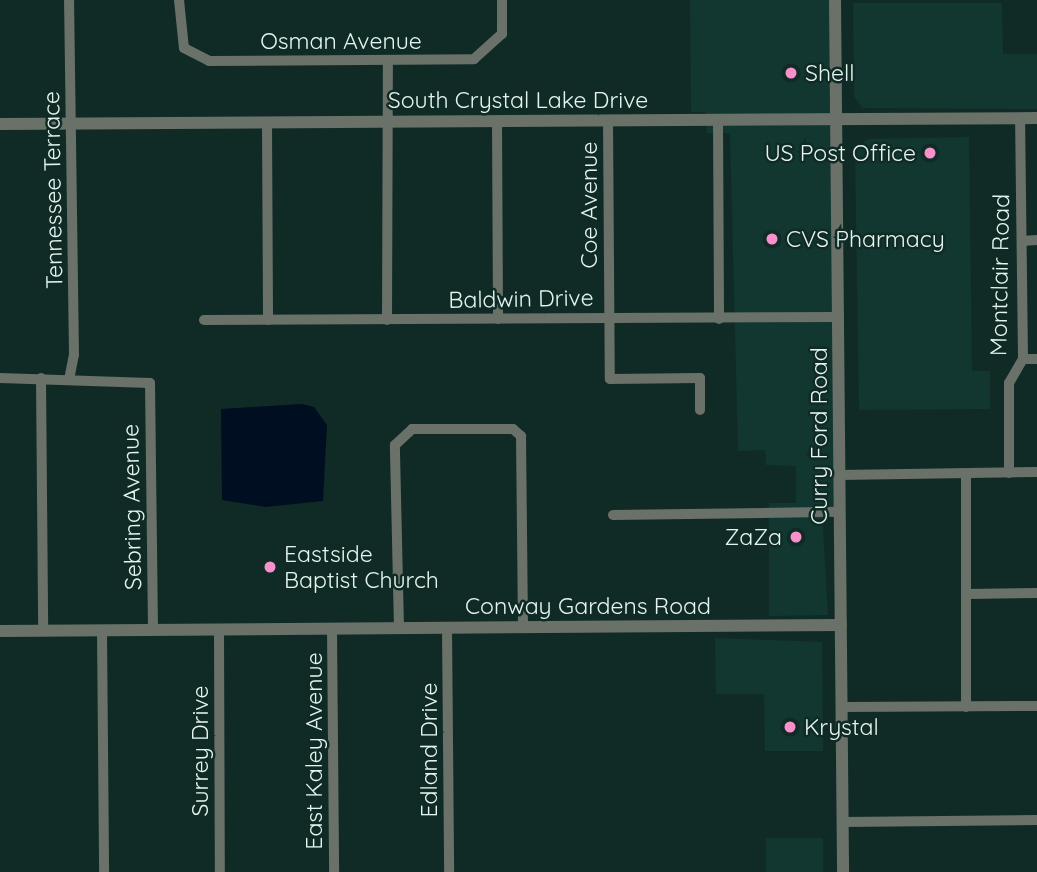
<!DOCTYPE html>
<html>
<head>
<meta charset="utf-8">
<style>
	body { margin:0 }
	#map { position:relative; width:1037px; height:872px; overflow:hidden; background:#102b25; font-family:Quicksand,sans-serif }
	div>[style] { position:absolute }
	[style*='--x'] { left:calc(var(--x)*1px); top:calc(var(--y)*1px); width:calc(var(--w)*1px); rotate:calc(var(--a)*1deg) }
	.built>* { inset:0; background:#123730; transform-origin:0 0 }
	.water>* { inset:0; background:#000e22 }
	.minor>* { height:10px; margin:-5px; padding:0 5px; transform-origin:5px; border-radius:5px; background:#697169 }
	.tertiary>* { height:12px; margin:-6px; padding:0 6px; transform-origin:6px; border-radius:6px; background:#697169 }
	.dots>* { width:19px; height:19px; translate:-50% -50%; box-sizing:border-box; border:4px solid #102b25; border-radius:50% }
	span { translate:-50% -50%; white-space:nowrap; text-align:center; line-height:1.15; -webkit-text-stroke:5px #102b25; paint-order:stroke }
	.street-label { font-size:23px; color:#e4f4f0 }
	.poi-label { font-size:23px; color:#e4f4f0 }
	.left { translate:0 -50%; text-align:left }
	.right { translate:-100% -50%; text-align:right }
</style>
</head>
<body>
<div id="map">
	<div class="built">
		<div style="clip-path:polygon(690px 0,835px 0,840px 512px,822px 513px,828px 615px,769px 616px,769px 503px,796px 503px,796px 466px,766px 465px,765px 450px,738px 451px,730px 133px,707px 133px,706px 112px,691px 112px)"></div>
		<div style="clip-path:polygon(853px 3px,1002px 3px,1003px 54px,1037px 54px,1037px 109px,862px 108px,854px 96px)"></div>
		<div style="clip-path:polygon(969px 137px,972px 371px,990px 371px,990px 409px,859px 410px,855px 151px,867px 139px)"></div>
		<div style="clip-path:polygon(715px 638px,822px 642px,823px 751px,765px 751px,764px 694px,716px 694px)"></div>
		<div style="left:766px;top:838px;width:57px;height:34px"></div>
	</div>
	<div class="water">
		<div style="clip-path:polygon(302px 404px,314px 407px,327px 425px,323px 501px,266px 507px,222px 500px,221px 409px)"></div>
	</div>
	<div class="minor">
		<div style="--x:179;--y:0;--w:48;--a:84.1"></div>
		<div style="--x:184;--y:48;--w:28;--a:27"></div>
		<div style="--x:209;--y:61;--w:265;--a:-0.4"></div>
		<div style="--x:474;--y:59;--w:38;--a:-42"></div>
		<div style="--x:502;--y:34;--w:34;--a:-90"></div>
		<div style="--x:718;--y:120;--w:199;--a:89.7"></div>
		<div style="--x:608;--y:121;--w:258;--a:89.6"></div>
		<div style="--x:610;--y:379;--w:90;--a:-0.6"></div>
		<div style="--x:700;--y:378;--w:32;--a:90"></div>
		<div style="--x:267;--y:122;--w:198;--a:89.7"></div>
		<div style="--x:497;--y:122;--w:197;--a:89.7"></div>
		<div style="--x:1022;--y:241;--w:15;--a:-4"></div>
		<div style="--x:204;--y:320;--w:635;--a:-0.27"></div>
		<div style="--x:387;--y:320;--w:260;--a:-89.8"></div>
		<div style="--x:1023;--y:359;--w:14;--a:0"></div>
		<div style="--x:0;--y:378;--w:150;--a:1.9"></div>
		<div style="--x:150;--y:383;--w:248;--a:89.3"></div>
		<div style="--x:41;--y:378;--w:253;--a:89.5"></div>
		<div style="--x:69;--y:380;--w:25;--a:-79"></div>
		<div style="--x:74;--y:355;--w:355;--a:-90.8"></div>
		<div style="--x:1009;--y:473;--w:90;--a:-90"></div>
		<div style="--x:1009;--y:383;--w:28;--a:-60"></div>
		<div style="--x:1023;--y:359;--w:241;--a:-90.7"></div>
		<div style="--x:966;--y:474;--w:233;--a:90"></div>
		<div style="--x:840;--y:475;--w:197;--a:-0.9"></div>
		<div style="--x:613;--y:515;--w:227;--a:-0.8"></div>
		<div style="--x:967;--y:594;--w:70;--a:-0.8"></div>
		<div style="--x:447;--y:627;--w:245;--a:89.5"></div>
		<div style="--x:399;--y:628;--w:183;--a:-91.3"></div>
		<div style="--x:395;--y:445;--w:23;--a:-43"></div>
		<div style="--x:412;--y:429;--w:101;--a:0"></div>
		<div style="--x:513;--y:429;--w:11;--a:41"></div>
		<div style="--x:521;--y:436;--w:190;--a:89.4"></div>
		<div style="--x:332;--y:629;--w:243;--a:89.5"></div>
		<div style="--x:219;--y:630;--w:242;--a:89.8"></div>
		<div style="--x:102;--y:631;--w:241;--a:89.5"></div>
		<div style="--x:842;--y:707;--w:195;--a:-0.3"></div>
		<div style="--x:843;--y:822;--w:194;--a:-0.6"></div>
	</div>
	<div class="tertiary">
		<div style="--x:835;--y:0;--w:872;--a:89.47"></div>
		<div style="--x:0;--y:124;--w:1037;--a:-0.33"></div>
		<div style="--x:0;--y:631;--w:841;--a:-0.41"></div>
	</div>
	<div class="dots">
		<div style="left:791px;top:73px;background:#f890cb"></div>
		<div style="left:930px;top:153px;background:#f890cb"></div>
		<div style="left:772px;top:239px;background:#f890cb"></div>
		<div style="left:796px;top:537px;background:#f890cb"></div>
		<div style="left:270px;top:567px;background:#f890cb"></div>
		<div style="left:790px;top:727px;background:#f890cb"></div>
	</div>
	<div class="street-label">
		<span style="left:341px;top:41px">Osman Avenue</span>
		<span style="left:518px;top:100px">South Crystal Lake Drive</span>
		<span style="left:53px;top:190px;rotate:-91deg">Tennessee Terrace</span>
		<span style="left:589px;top:205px;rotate:-90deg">Coe Avenue</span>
		<span style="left:1000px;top:275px;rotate:-89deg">Montclair Road</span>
		<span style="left:521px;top:299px;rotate:-1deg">Baldwin Drive</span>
		<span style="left:819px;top:436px;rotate:-90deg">Curry Ford Road</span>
		<span style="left:132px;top:507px;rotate:-91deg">Sebring Avenue</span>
		<span style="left:588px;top:606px">Conway Gardens Road</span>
		<span style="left:429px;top:750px;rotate:-90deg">Edland Drive</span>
		<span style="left:200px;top:751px;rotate:-90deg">Surrey Drive</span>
		<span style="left:314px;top:751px;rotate:-90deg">East Kaley Avenue</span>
	</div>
	<div class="poi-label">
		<span class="left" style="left:805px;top:73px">Shell</span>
		<span class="right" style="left:916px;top:153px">US Post Office</span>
		<span class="left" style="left:786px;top:239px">CVS Pharmacy</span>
		<span class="right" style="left:782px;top:537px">ZaZa</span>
		<span class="left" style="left:284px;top:567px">Eastside<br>Baptist Church</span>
		<span class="left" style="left:804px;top:727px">Krystal</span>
	</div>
</div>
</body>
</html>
